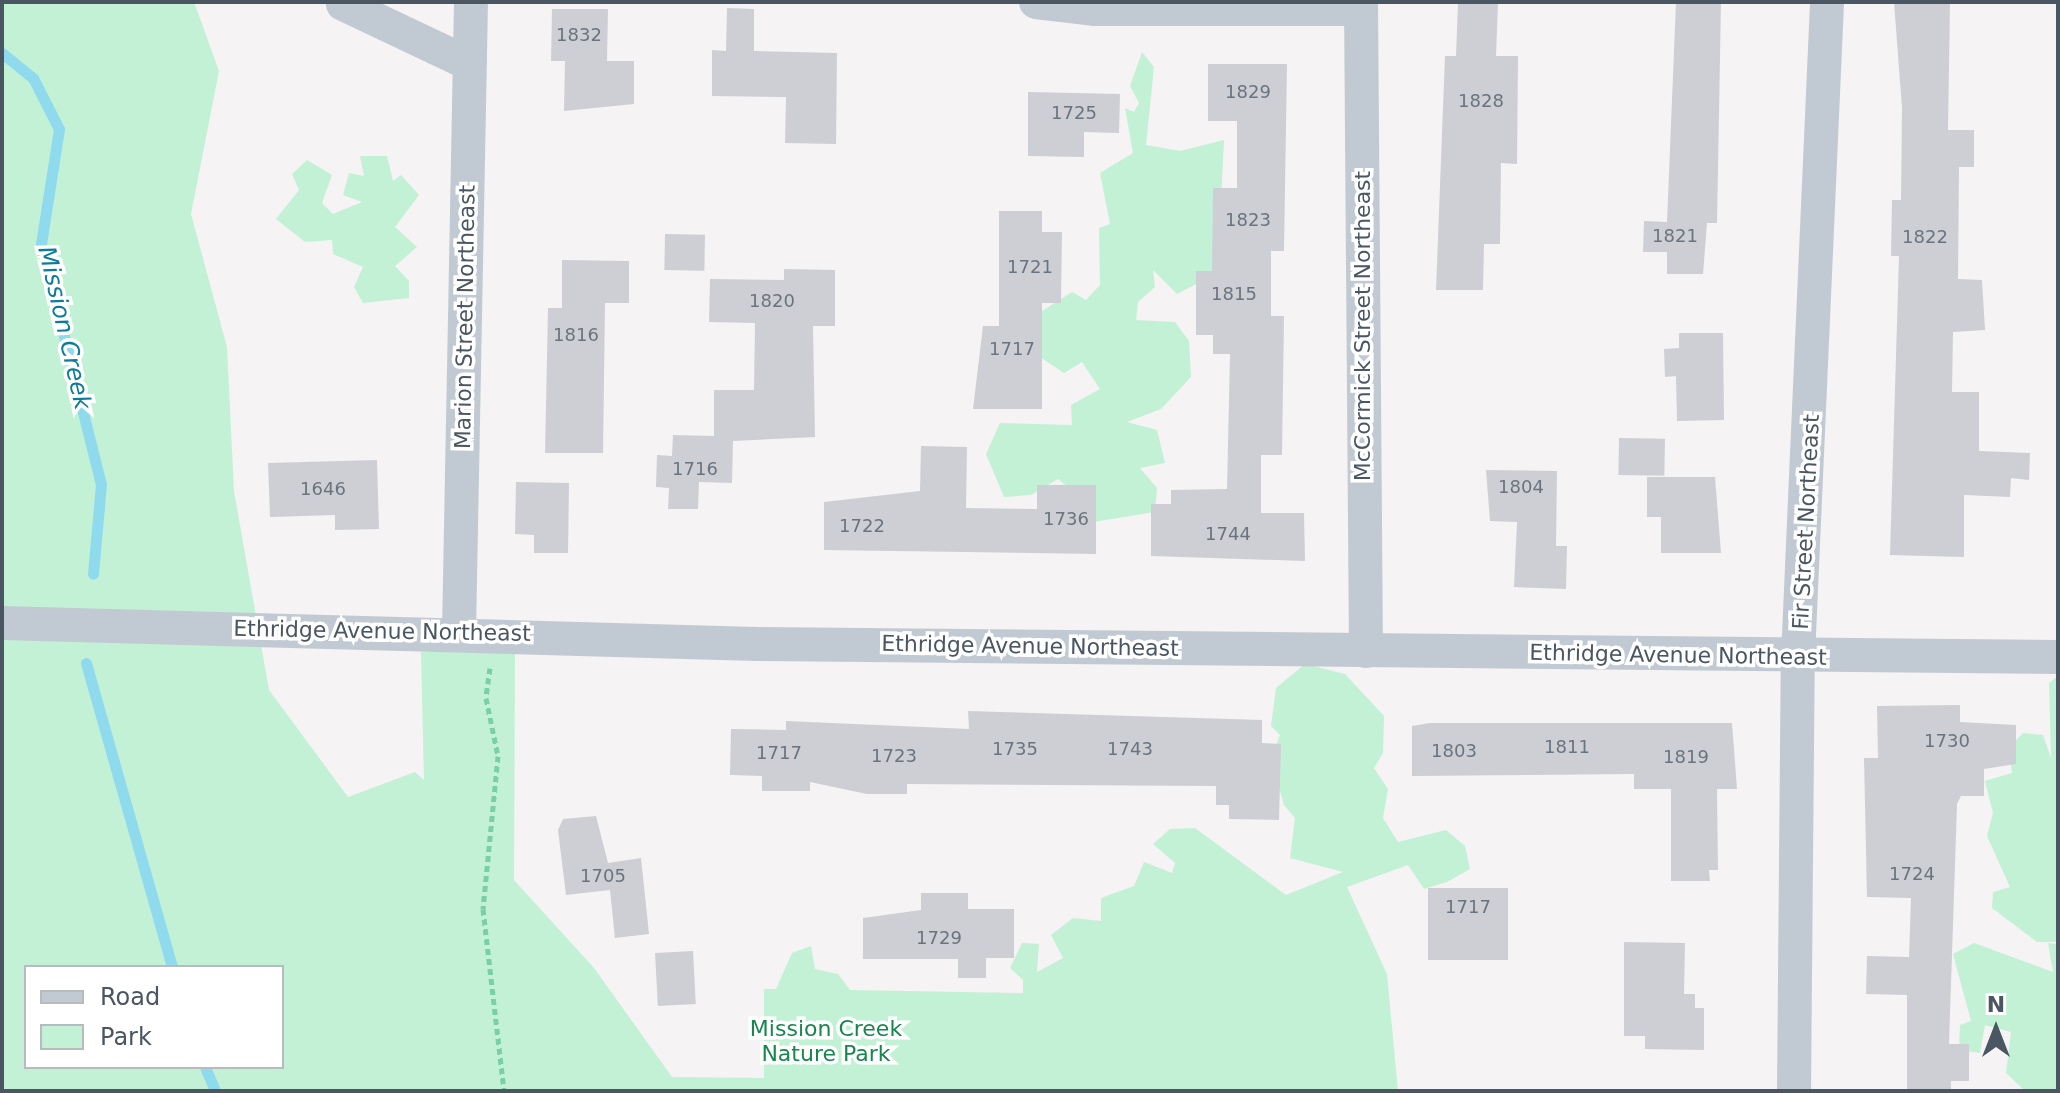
<!DOCTYPE html>
<html>
<head>
<meta charset="utf-8">
<style>
	body { margin:0 }
	#map { position:relative; width:2060px; height:1093px; overflow:hidden; background:#f5f3f3; font-family:"DejaVu Sans",sans-serif }
	div>[style] { position:absolute }
	[style*='--x'] { left:calc(var(--x)*1px); top:calc(var(--y)*1px); width:calc(var(--w)*1px); rotate:calc(var(--a)*1deg) }
	.green>* { inset:0; background:#c3f1d5 }
	.stream>* { height:11px; margin:-5.5px; padding:0 5.5px; transform-origin:5.5px; border-radius:5.5px; background:#90daee }
	.building>* { inset:0; background:#cdcfd5; transform-origin:0 0 }
	.path>* { height:5px; margin-top:-2.5px; transform-origin:0; background:repeating-linear-gradient(90deg,#7ad0a6 0 6px,transparent 0 10px) }
	.minor>* { height:34px; margin:-17px; padding:0 17px; transform-origin:17px; border-radius:17px; background:#c1cad2 }
	span { translate:-50% -50%; white-space:nowrap; text-align:center; line-height:1.15; -webkit-text-stroke:7px #fff; paint-order:stroke }
	.number-label { font-size:18px; color:#6b747e }
	.number-label span { -webkit-text-stroke-width:0 }
	.street-label { font-size:22px; color:#4a5661 }
	.park-label { font-size:22px; color:#17864f }
	.water-label { font-size:24px; color:#0c7c9b; font-style:italic }
	.frame { position:absolute; inset:0; border:4px solid #4a5661; pointer-events:none }
	.legend { position:absolute; left:24px; top:965px; width:260px; height:104px; box-sizing:border-box; background:#fff; border:2px solid #b7bbc0; margin:0; padding:10px 14px; list-style:none; font-size:24px; color:#4a5661 }
	.legend li { display:flex; align-items:center; gap:16px; height:40px }
	.legend b { width:40px; border:2px solid #b7bbc0 }
	.north { position:absolute; left:1956px; top:989px; width:80px; height:80px; -webkit-text-stroke:6px #fff; paint-order:stroke; rotate:0deg; font-size:22px; font-weight:700; line-height:32px; text-align:center; color:#4a5661 }
	.north::after { content:''; display:block; margin:auto; width:28px; height:36px; background:#4a5661; clip-path:polygon(50% 0,100% 100%,50% 72%,0 100%) }
</style>
</head>
<body>
<div id="map">
	<div class="green">
		<div style="clip-path:polygon(evenodd,2px 2px,194px 2px,219px 71px,191px 214px,227px 347px,234px 491px,269px 690px,348px 797px,415px 772px,424px 780px,421px 652px,515px 651px,514px 880px,594px 968px,672px 1077px,764px 1078px,764px 989px,776px 989px,792px 953px,811px 946px,815px 969px,838px 974px,850px 990px,1023px 993px,1023px 980px,1010px 968px,1022px 943px,1039px 944px,1037px 972px,1063px 958px,1051px 935px,1073px 918px,1101px 921px,1101px 898px,1134px 886px,1144px 862px,1172px 873px,1175px 863px,1153px 844px,1170px 829px,1195px 828px,1286px 895px,1343px 872px,1290px 858px,1295px 818px,1284px 805px,1271px 759px,1280px 735px,1271px 726px,1276px 688px,1305px 664px,1345px 674px,1384px 716px,1383px 753px,1374px 768px,1388px 789px,1383px 818px,1398px 842px,1446px 830px,1465px 846px,1470px 869px,1447px 882px,1424px 889px,1408px 865px,1347px 887px,1387px 974px,1398px 1091px,2px 1091px,2px 2px,26px 967px,282px 967px,282px 1067px,26px 1067px,26px 967px)"></div>
		<div style="clip-path:polygon(1142px 52px,1154px 67px,1146px 145px,1180px 151px,1224px 140px,1221px 200px,1239px 262px,1177px 294px,1153px 270px,1155px 287px,1138px 302px,1136px 320px,1175px 322px,1189px 341px,1191px 377px,1161px 409px,1127px 422px,1157px 430px,1165px 463px,1140px 468px,1157px 488px,1155px 512px,1087px 523px,1083px 499px,1058px 479px,1031px 495px,1004px 497px,986px 454px,1000px 423px,1072px 425px,1071px 405px,1100px 389px,1082px 362px,1064px 373px,1028px 349px,1039px 313px,1072px 292px,1086px 300px,1100px 285px,1099px 228px,1110px 224px,1100px 173px,1133px 153px,1125px 108px,1134px 112px,1139px 103px,1130px 86px)"></div>
		<div style="clip-path:polygon(360px 156px,387px 156px,393px 181px,401px 175px,419px 195px,395px 227px,417px 247px,395px 266px,409px 281px,409px 298px,363px 303px,354px 287px,363px 267px,333px 254px,332px 240px,305px 242px,276px 219px,299px 190px,292px 174px,307px 160px,332px 175px,322px 203px,333px 214px,362px 202px,343px 195px,349px 173px,364px 176px)"></div>
		<div style="clip-path:polygon(2058px 676px,2058px 942px,2037px 942px,1992px 908px,1993px 892px,2010px 887px,1987px 836px,1993px 813px,1985px 781px,2012px 773px,2009px 748px,2023px 733px,2043px 735px,2051px 758px,2049px 683px)"></div>
		<div style="clip-path:polygon(1974px 943px,2053px 972px,2048px 943px,2058px 944px,2058px 1091px,2025px 1091px,2006px 1073px,2011px 1032px,1985px 1025px,1980px 1053px,1959px 1050px,1960px 1025px,1971px 1021px,1953px 954px)"></div>
	</div>
	<div class="stream">
		<div style="--x:2;--y:53;--w:40;--a:39"></div>
		<div style="--x:33;--y:78;--w:57;--a:63"></div>
		<div style="--x:59;--y:129;--w:116;--a:98.9"></div>
		<div style="--x:41;--y:244;--w:247;--a:76"></div>
		<div style="--x:101;--y:484;--w:90;--a:95.1"></div>
		<div style="--x:86;--y:663;--w:316;--a:74.2"></div>
		<div style="--x:205;--y:1067;--w:26;--a:67"></div>
	</div>
	<div class="building">
		<div style="clip-path:polygon(1458px 2px,1498px 2px,1496px 56px,1518px 56px,1517px 164px,1501px 163px,1500px 244px,1484px 244px,1483px 290px,1436px 290px,1445px 56px,1456px 56px)"></div>
		<div style="clip-path:polygon(1676px 2px,1721px 2px,1717px 223px,1707px 223px,1703px 274px,1667px 274px,1667px 252px,1643px 252px,1644px 221px,1667px 222px)"></div>
		<div style="clip-path:polygon(1894px 2px,1950px 2px,1948px 130px,1974px 130px,1974px 167px,1959px 167px,1958px 279px,1982px 280px,1985px 330px,1953px 332px,1952px 392px,1979px 392px,1979px 451px,2030px 453px,2029px 480px,2011px 478px,2010px 497px,1964px 495px,1964px 557px,1890px 555px,1899px 256px,1891px 256px,1892px 200px,1901px 200px,1902px 108px)"></div>
		<div style="clip-path:polygon(727px 8px,754px 9px,754px 51px,837px 53px,836px 144px,785px 143px,786px 97px,712px 96px,712px 50px,726px 51px)"></div>
		<div style="clip-path:polygon(552px 9px,608px 9px,607px 61px,634px 61px,634px 104px,564px 111px,565px 61px,551px 61px)"></div>
		<div style="clip-path:polygon(1208px 64px,1287px 64px,1284px 251px,1271px 251px,1271px 316px,1284px 316px,1282px 455px,1261px 455px,1261px 513px,1304px 513px,1305px 561px,1151px 556px,1151px 504px,1171px 504px,1171px 490px,1227px 489px,1230px 354px,1213px 354px,1213px 335px,1196px 335px,1196px 271px,1212px 271px,1213px 188px,1237px 188px,1237px 121px,1208px 121px)"></div>
		<div style="clip-path:polygon(1028px 92px,1120px 94px,1119px 133px,1084px 132px,1084px 157px,1028px 156px)"></div>
		<div style="clip-path:polygon(999px 211px,1042px 211px,1042px 232px,1062px 232px,1061px 303px,1042px 303px,1042px 409px,973px 409px,983px 326px,999px 326px)"></div>
		<div style="left:665px;top:234px;width:40px;height:36px;rotate:1deg"></div>
		<div style="clip-path:polygon(562px 260px,629px 261px,629px 303px,605px 303px,603px 453px,545px 453px,548px 308px,562px 308px)"></div>
		<div style="clip-path:polygon(784px 269px,835px 270px,835px 326px,813px 326px,815px 437px,733px 441px,732px 483px,699px 482px,698px 509px,668px 509px,669px 488px,656px 487px,657px 455px,672px 456px,673px 435px,714px 436px,714px 390px,754px 390px,755px 323px,709px 322px,710px 279px,784px 280px)"></div>
		<div style="clip-path:polygon(1679px 333px,1723px 333px,1724px 420px,1677px 421px,1676px 376px,1665px 377px,1664px 349px,1679px 348px)"></div>
		<div style="left:1619px;top:438px;width:46px;height:37px;rotate:1deg"></div>
		<div style="clip-path:polygon(921px 446px,967px 447px,966px 508px,1037px 509px,1037px 485px,1096px 485px,1096px 554px,824px 550px,824px 502px,920px 491px)"></div>
		<div style="clip-path:polygon(377px 460px,379px 529px,335px 530px,335px 515px,270px 517px,268px 463px)"></div>
		<div style="clip-path:polygon(1486px 470px,1557px 471px,1556px 546px,1567px 546px,1566px 589px,1514px 587px,1517px 522px,1490px 521px)"></div>
		<div style="clip-path:polygon(1647px 477px,1715px 477px,1721px 553px,1661px 553px,1661px 517px,1647px 517px)"></div>
		<div style="clip-path:polygon(516px 482px,569px 483px,568px 553px,534px 553px,534px 535px,515px 534px)"></div>
		<div style="clip-path:polygon(1960px 705px,1960px 722px,2016px 725px,2016px 764px,1984px 769px,1984px 796px,1961px 796px,1957px 804px,1949px 1044px,1969px 1044px,1969px 1081px,1951px 1081px,1951px 1091px,1907px 1091px,1907px 995px,1866px 994px,1867px 956px,1909px 957px,1911px 898px,1867px 897px,1864px 758px,1878px 758px,1877px 706px)"></div>
		<div style="clip-path:polygon(968px 711px,1262px 720px,1262px 743px,1281px 744px,1279px 820px,1229px 819px,1229px 805px,1216px 805px,1216px 786px,907px 784px,907px 794px,867px 794px,810px 782px,810px 791px,762px 791px,762px 776px,730px 775px,731px 729px,786px 730px,786px 721px,969px 729px)"></div>
		<div style="clip-path:polygon(1732px 723px,1737px 789px,1717px 789px,1718px 870px,1709px 870px,1710px 881px,1671px 881px,1671px 789px,1634px 789px,1634px 774px,1412px 776px,1412px 726px,1430px 723px)"></div>
		<div style="clip-path:polygon(596px 816px,608px 863px,641px 858px,649px 934px,615px 938px,610px 890px,566px 895px,558px 830px,563px 819px)"></div>
		<div style="left:1428px;top:888px;width:80px;height:72px"></div>
		<div style="clip-path:polygon(921px 893px,968px 893px,968px 909px,1014px 909px,1014px 958px,986px 958px,986px 978px,958px 978px,958px 959px,863px 959px,863px 918px,921px 910px)"></div>
		<div style="clip-path:polygon(1624px 942px,1685px 943px,1684px 994px,1695px 994px,1695px 1008px,1704px 1008px,1704px 1050px,1645px 1049px,1645px 1036px,1624px 1036px)"></div>
		<div style="left:693px;top:951px;width:53px;height:38px;rotate:87deg"></div>
	</div>
	<div class="path">
		<div style="--x:490;--y:668;--w:30;--a:98"></div>
		<div style="--x:486;--y:698;--w:59;--a:78.3"></div>
		<div style="--x:498;--y:756;--w:154;--a:95.6"></div>
		<div style="--x:483;--y:909;--w:183;--a:83.4"></div>
	</div>
	<div class="minor">
		<div style="--x:1036;--y:2;--w:60;--a:6.7"></div>
		<div style="--x:1096;--y:9;--w:265;--a:0"></div>
		<div style="--x:1361;--y:2;--w:649;--a:89.56"></div>
		<div style="--x:343;--y:4;--w:140;--a:25.3"></div>
		<div style="--x:2;--y:623;--w:755;--a:1.59"></div>
		<div style="--x:757;--y:644;--w:1301;--a:0.57"></div>
		<div style="--x:459;--y:632;--w:630;--a:-88.91"></div>
		<div style="--x:1794;--y:1091;--w:434;--a:-89.5"></div>
		<div style="--x:1798;--y:657;--w:656;--a:-87.46"></div>
	</div>
	<div class="number-label">
		<span style="left:579px;top:35px">1832</span>
		<span style="left:1248px;top:92px">1829</span>
		<span style="left:1481px;top:101px">1828</span>
		<span style="left:1074px;top:113px">1725</span>
		<span style="left:1248px;top:220px">1823</span>
		<span style="left:1675px;top:236px">1821</span>
		<span style="left:1925px;top:237px">1822</span>
		<span style="left:1030px;top:267px">1721</span>
		<span style="left:1234px;top:294px">1815</span>
		<span style="left:772px;top:301px">1820</span>
		<span style="left:576px;top:335px">1816</span>
		<span style="left:1012px;top:349px">1717</span>
		<span style="left:695px;top:469px">1716</span>
		<span style="left:1521px;top:487px">1804</span>
		<span style="left:323px;top:489px">1646</span>
		<span style="left:1066px;top:519px">1736</span>
		<span style="left:862px;top:526px">1722</span>
		<span style="left:1228px;top:534px">1744</span>
		<span style="left:1947px;top:741px">1730</span>
		<span style="left:1567px;top:747px">1811</span>
		<span style="left:1015px;top:749px">1735</span>
		<span style="left:1130px;top:749px">1743</span>
		<span style="left:1454px;top:751px">1803</span>
		<span style="left:779px;top:753px">1717</span>
		<span style="left:894px;top:756px">1723</span>
		<span style="left:1686px;top:757px">1819</span>
		<span style="left:1912px;top:874px">1724</span>
		<span style="left:603px;top:876px">1705</span>
		<span style="left:1468px;top:907px">1717</span>
		<span style="left:939px;top:938px">1729</span>
	</div>
	<div class="street-label">
		<span style="left:465px;top:317px;rotate:-89deg">Marion Street Northeast</span>
		<span style="left:1363px;top:326px;rotate:-90deg">McCormick Street Northeast</span>
		<span style="left:1806px;top:522px;rotate:-87deg">Fir Street Northeast</span>
		<span style="left:382px;top:631px;rotate:1deg">Ethridge Avenue Northeast</span>
		<span style="left:1030px;top:646px;rotate:1deg">Ethridge Avenue Northeast</span>
		<span style="left:1678px;top:655px;rotate:1deg">Ethridge Avenue Northeast</span>
	</div>
	<div class="park-label">
		<span style="left:826px;top:1041px">Mission Creek<br>Nature Park</span>
	</div>
	<div class="water-label">
		<span style="left:64px;top:328px;rotate:77deg">Mission Creek</span>
	</div>
	<div class="frame"></div>
	<ul class="legend">
	<li><b style="height:10px;background:#c1cad2"></b>Road</li>
	<li><b style="height:22px;background:#c3f1d5"></b>Park</li>
	</ul>
	<div class="north">N</div>
</div>
</body>
</html>
